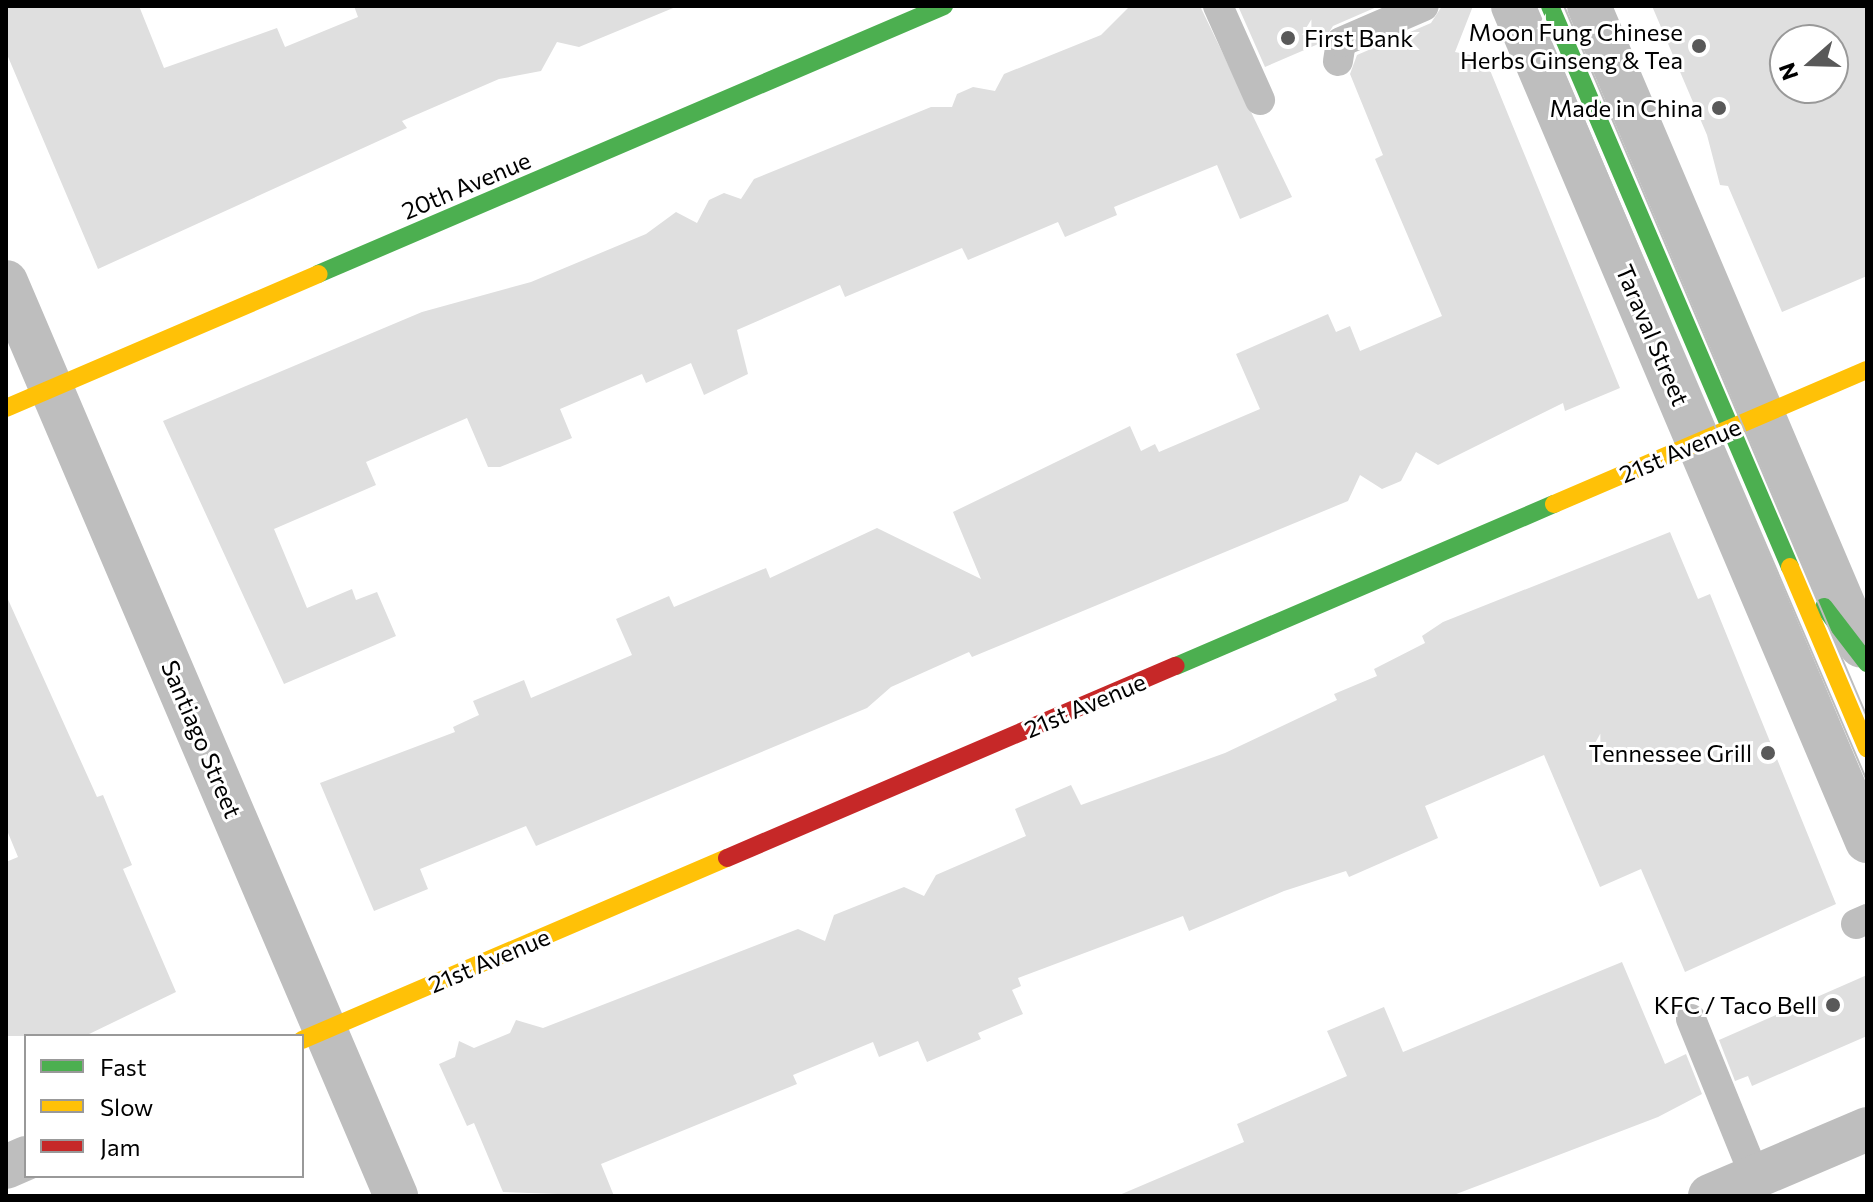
<!DOCTYPE html>
<html>
<head>
<meta charset="utf-8">
<style>
	body { margin:0 }
	#map { position:relative; width:1873px; height:1202px; overflow:hidden; background:#fff; font-family:Commissioner,sans-serif }
	div>[style] { position:absolute }
	[style*='--x'] { left:calc(var(--x)*1px); top:calc(var(--y)*1px); width:calc(var(--w)*1px); rotate:calc(var(--a)*1deg) }
	.building>* { inset:0; background:#dfdfdf }
	.lane>* { height:30px; margin:-15px; padding:0 15px; transform-origin:15px; border-radius:15px; background:#bebebe }
	.street>* { height:44px; margin:-22px; padding:0 22px; transform-origin:22px; border-radius:22px; background:#bebebe }
	.fast>* { height:18px; margin:-9px; padding:0 9px; transform-origin:9px; border-radius:9px; background:#4caf50 }
	.slow>* { height:18px; margin:-9px; padding:0 9px; transform-origin:9px; border-radius:9px; background:#ffc107 }
	.jam>* { height:18px; margin:-9px; padding:0 9px; transform-origin:9px; border-radius:9px; background:#c62828 }
	.tram>* { height:2px; margin:-1px; padding:0 1px; transform-origin:1px; border-radius:1px; background:#bebebe }
	.dots>* { width:22px; height:22px; translate:-50% -50%; box-sizing:border-box; border:4px solid #fff; border-radius:50% }
	span { translate:-50% -50%; white-space:nowrap; text-align:center; line-height:1.15; -webkit-text-stroke:6px #fff; paint-order:stroke }
	.poi-label { font-size:24px; color:#000 }
	.right { translate:-100% -50%; text-align:right }
	.left { translate:0 -50%; text-align:left }
	.street-label { font-size:24px; color:#000 }
	.frame { position:absolute; inset:0; border:8px solid #000; pointer-events:none }
	.legend { position:absolute; left:24px; top:1034px; width:280px; height:144px; box-sizing:border-box; background:#fff; border:2px solid #999; margin:0; padding:10px 14px; list-style:none; font-size:24px; color:#000 }
	.legend li { display:flex; align-items:center; gap:16px; height:40px }
	.legend b { width:40px; border:2px solid #999 }
	.north { position:absolute; left:1769px; top:24px; width:80px; height:80px; box-sizing:border-box; background:#fff; border:2px solid #999; border-radius:50%; rotate:250deg; font-size:22px; font-weight:700; line-height:32px; text-align:center; color:#000 }
	.north::after { content:''; display:block; margin:auto; width:28px; height:36px; background:#595959; clip-path:polygon(50% 0,100% 100%,50% 72%,0 100%) }
</style>
</head>
<body>
<div id="map">
	<div class="building">
		<div style="clip-path:polygon(6px 6px,139px 6px,164px 68px,277px 28px,285px 47px,358px 17px,354px 6px,678px 6px,579px 47px,557px 42px,541px 71px,499px 79px,402px 121px,407px 128px,98px 269px,6px 52px)"></div>
		<div style="clip-path:polygon(1130px 6px,1200px 6px,1292px 197px,1240px 219px,1217px 165px,1114px 207px,1117px 215px,1065px 237px,1058px 222px,968px 260px,962px 248px,845px 297px,840px 285px,737px 330px,748px 374px,704px 395px,691px 363px,646px 383px,642px 374px,560px 409px,572px 438px,500px 467px,488px 467px,467px 418px,366px 462px,376px 485px,274px 529px,307px 608px,352px 589px,356px 600px,377px 592px,396px 636px,284px 684px,163px 421px,422px 312px,531px 282px,646px 234px,676px 212px,697px 223px,709px 200px,724px 193px,741px 199px,754px 179px,931px 107px,952px 107px,957px 94px,973px 87px,995px 91px,1004px 74px,1101px 35px)"></div>
		<div style="clip-path:polygon(1238px 6px,1379px 6px,1333px 26px,1323px 42px,1265px 67px)"></div>
		<div style="clip-path:polygon(1442px 6px,1473px 6px,1455px 52px,1485px 58px,1620px 388px,1565px 411px,1563px 403px,1438px 465px,1416px 452px,1401px 481px,1382px 489px,1360px 475px,1348px 501px,972px 657px,969px 652px,891px 687px,867px 708px,536px 846px,526px 826px,420px 869px,428px 889px,374px 911px,320px 783px,455px 732px,453px 727px,479px 715px,473px 701px,524px 680px,531px 698px,632px 655px,616px 619px,669px 596px,674px 607px,766px 568px,770px 578px,877px 528px,981px 579px,953px 512px,1130px 426px,1141px 451px,1155px 444px,1159px 452px,1260px 409px,1236px 354px,1328px 314px,1336px 332px,1350px 326px,1360px 351px,1442px 316px,1375px 159px,1383px 155px,1350px 74px,1357px 55px,1431px 23px)"></div>
		<div style="clip-path:polygon(evenodd,1652px 6px,1867px 6px,1867px 276px,1782px 312px,1728px 186px,1720px 185px,1707px 135px,1652px 6px,1785px 40px,1833px 40px,1833px 88px,1785px 88px,1785px 40px)"></div>
		<div style="clip-path:polygon(1670px 532px,1698px 599px,1710px 594px,1836px 904px,1685px 972px,1641px 869px,1600px 887px,1544px 755px,1425px 806px,1438px 838px,1349px 877px,1346px 871px,1284px 891px,1189px 931px,1183px 916px,1018px 978px,1021px 986px,1012px 990px,1023px 1014px,978px 1033px,981px 1039px,927px 1062px,918px 1041px,879px 1057px,873px 1042px,793px 1075px,797px 1084px,601px 1164px,614px 1196px,503px 1192px,474px 1123px,467px 1126px,439px 1064px,455px 1057px,459px 1041px,474px 1048px,510px 1033px,516px 1020px,543px 1028px,798px 929px,825px 941px,834px 915px,904px 887px,924px 896px,936px 875px,1026px 836px,1015px 809px,1071px 785px,1081px 805px,1225px 753px,1337px 700px,1334px 694px,1377px 676px,1374px 669px,1425px 643px,1422px 636px,1443px 622px)"></div>
		<div style="clip-path:polygon(6px 595px,97px 797px,103px 795px,132px 865px,123px 869px,176px 992px,85px 1036px,6px 1036px,6px 862px,18px 857px,6px 828px)"></div>
		<div style="clip-path:polygon(1622px 962px,1665px 1064px,1686px 1054px,1702px 1094px,1658px 1117px,1451px 1196px,1117px 1196px,1244px 1142px,1237px 1124px,1347px 1076px,1327px 1031px,1384px 1007px,1403px 1052px)"></div>
		<div style="clip-path:polygon(1867px 975px,1867px 1036px,1752px 1086px,1748px 1076px,1735px 1081px,1719px 1040px)"></div>
	</div>
	<div class="lane">
		<div style="--x:1218;--y:6;--w:103;--a:65.9"></div>
		<div style="--x:1338;--y:61;--w:19;--a:-81"></div>
		<div style="--x:1341;--y:42;--w:90;--a:-23.4"></div>
		<div style="--x:1856;--y:924;--w:12;--a:-24"></div>
		<div style="--x:1691;--y:1019;--w:170;--a:67.9"></div>
	</div>
	<div class="street">
		<div style="--x:1513;--y:6;--w:907;--a:67.03"></div>
		<div style="--x:1589;--y:6;--w:695;--a:66.97"></div>
		<div style="--x:6;--y:282;--w:994;--a:66.89"></div>
		<div style="--x:6;--y:1167;--w:22;--a:-24"></div>
		<div style="--x:1710;--y:1196;--w:171;--a:-23.1"></div>
	</div>
	<div class="fast">
		<div style="--x:1550;--y:6;--w:610;--a:66.84"></div>
		<div style="--x:318;--y:274;--w:681;--a:-23.18"></div>
		<div style="--x:1824;--y:607;--w:71;--a:52.5"></div>
		<div style="--x:1176;--y:666;--w:411;--a:-23.2"></div>
	</div>
	<div class="slow">
		<div style="--x:6;--y:408;--w:340;--a:-23.2"></div>
		<div style="--x:1554;--y:504;--w:340;--a:-23.2"></div>
		<div style="--x:1790;--y:567;--w:197;--a:67"></div>
		<div style="--x:302;--y:1040;--w:462;--a:-23.2"></div>
	</div>
	<div class="jam">
		<div style="--x:727;--y:858;--w:488;--a:-23.2"></div>
	</div>
	<div class="tram">
		<div style="--x:1535;--y:6;--w:843;--a:66.81"></div>
		<div style="--x:1564;--y:6;--w:773;--a:66.92"></div>
	</div>
	<div class="dots">
		<div style="left:1288px;top:38px;background:#595959"></div>
		<div style="left:1699px;top:46px;background:#595959"></div>
		<div style="left:1719px;top:108px;background:#595959"></div>
		<div style="left:1768px;top:753px;background:#595959"></div>
		<div style="left:1833px;top:1005px;background:#595959"></div>
	</div>
	<div class="poi-label">
		<span class="right" style="left:1683px;top:46px">Moon Fung Chinese<br>Herbs Ginseng &amp; Tea</span>
		<span class="left" style="left:1304px;top:38px">First Bank</span>
		<span class="right" style="left:1703px;top:108px">Made in China</span>
		<span class="right" style="left:1752px;top:753px">Tennessee Grill</span>
		<span class="right" style="left:1817px;top:1005px">KFC / Taco Bell</span>
	</div>
	<div class="street-label">
		<span style="left:466px;top:185px;rotate:-23deg">20th Avenue</span>
		<span style="left:1653px;top:335px;rotate:67deg">Taraval Street</span>
		<span style="left:1680px;top:450px;rotate:-23deg">21st Avenue</span>
		<span style="left:1085px;top:705px;rotate:-23deg">21st Avenue</span>
		<span style="left:202px;top:739px;rotate:67deg">Santiago Street</span>
		<span style="left:489px;top:960px;rotate:-23deg">21st Avenue</span>
	</div>
	<div class="frame"></div>
	<ul class="legend">
	<li><b style="height:10px;background:#4caf50"></b>Fast</li>
	<li><b style="height:10px;background:#ffc107"></b>Slow</li>
	<li><b style="height:10px;background:#c62828"></b>Jam</li>
	</ul>
	<div class="north">N</div>
</div>
</body>
</html>
